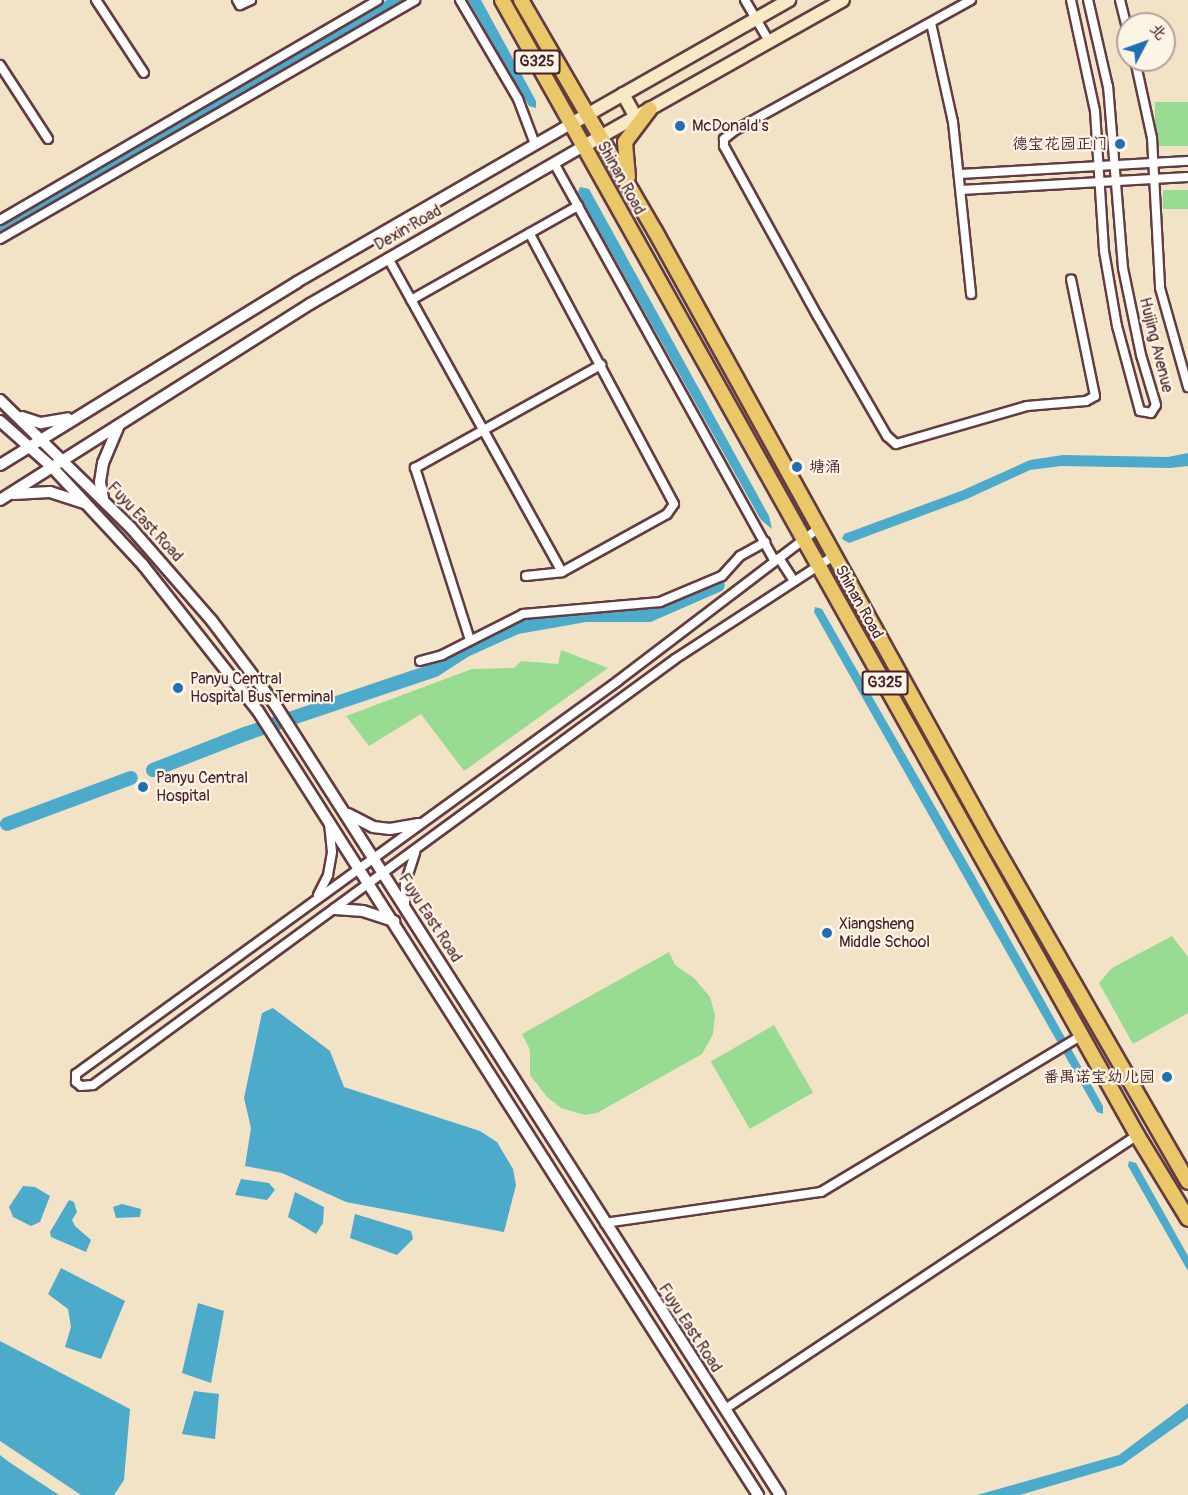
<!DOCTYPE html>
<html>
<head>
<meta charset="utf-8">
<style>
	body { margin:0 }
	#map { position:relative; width:1188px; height:1495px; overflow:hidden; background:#f3e3c6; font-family:Pangolin,"LXGW WenKai TC",sans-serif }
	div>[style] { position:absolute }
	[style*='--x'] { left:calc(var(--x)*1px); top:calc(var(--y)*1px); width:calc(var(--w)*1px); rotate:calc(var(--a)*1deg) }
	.green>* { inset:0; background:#98db93; transform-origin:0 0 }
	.water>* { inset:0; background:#4caacb }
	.river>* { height:14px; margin:-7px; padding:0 7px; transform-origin:7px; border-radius:7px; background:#4caacb }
	.roads { filter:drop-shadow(2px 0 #633c42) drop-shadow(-2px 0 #633c42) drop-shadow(0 2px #633c42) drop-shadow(0 -2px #633c42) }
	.minor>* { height:8px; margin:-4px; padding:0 4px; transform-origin:4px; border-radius:4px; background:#fff }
	.tertiary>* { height:10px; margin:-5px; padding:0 5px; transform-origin:5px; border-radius:5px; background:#fff }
	.secondary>* { height:12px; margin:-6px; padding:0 6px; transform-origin:6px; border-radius:6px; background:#f7e9c3 }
	.trunk>* { height:14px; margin:-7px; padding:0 7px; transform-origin:7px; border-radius:7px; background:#eac769 }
	.dots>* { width:16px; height:16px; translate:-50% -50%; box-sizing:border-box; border:3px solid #fcf5e5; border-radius:50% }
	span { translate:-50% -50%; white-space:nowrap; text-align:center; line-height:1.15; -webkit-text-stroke:4.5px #fcf5e5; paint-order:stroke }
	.shield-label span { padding:2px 4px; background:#fcf5e5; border:2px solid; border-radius:4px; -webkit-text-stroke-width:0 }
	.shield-label { font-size:15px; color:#4a1f2b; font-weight:700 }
	.poi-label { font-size:16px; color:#4a1f2b }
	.left { translate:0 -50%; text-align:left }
	.right { translate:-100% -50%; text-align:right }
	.street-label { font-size:16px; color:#4a1f2b }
	.north { position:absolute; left:1116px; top:12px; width:60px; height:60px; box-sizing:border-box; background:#fcf5e5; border:2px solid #b59f9b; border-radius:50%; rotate:49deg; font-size:16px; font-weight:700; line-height:24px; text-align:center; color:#4a1f2b }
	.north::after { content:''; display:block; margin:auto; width:21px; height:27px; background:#1f6fb2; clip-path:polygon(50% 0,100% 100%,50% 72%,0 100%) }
</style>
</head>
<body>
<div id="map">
	<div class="green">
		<div style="left:1188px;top:102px;width:44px;height:33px;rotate:90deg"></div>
		<div style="left:1188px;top:190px;width:19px;height:25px;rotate:90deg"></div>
		<div style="clip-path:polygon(561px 650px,608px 668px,464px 771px,421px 714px,369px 746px,346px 716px,472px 669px,514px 668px,521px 661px,558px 664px)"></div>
		<div style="clip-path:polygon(1172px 936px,1188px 957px,1188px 1013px,1133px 1044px,1099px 983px,1112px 968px)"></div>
		<div style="clip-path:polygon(669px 952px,675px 965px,694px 978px,710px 997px,715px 1015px,713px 1034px,702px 1054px,597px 1113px,585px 1115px,561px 1108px,547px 1097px,530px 1075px,530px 1050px,522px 1034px)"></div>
		<div style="left:774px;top:1025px;width:78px;height:73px;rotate:60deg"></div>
	</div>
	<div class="water">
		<div style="clip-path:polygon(387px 0,407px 0,0 234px,0 224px)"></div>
		<div style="clip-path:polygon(468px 0,481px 0,536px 101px,536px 108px,529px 106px)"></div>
		<div style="clip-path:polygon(580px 187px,589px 189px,769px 516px,772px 529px,761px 520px,588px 211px,578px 192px)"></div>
		<div style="clip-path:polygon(1188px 453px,1188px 466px,1170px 468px,1061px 466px,1030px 470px,967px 499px,849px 543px,842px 539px,844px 534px,961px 491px,1030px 460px,1063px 455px,1168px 457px)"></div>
		<div style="clip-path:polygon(815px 607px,822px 609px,973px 873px,1103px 1106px,1103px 1114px,1097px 1112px,814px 612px)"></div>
		<div style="clip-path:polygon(273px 1008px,330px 1051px,344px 1087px,480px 1131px,497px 1142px,513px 1169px,516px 1185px,504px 1232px,346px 1202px,282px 1173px,245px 1166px,251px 1128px,244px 1098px,262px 1013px)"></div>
		<div style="clip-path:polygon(1129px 1161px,1136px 1163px,1188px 1256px,1188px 1271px,1128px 1166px)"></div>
		<div style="clip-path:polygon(241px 1179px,269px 1183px,275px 1190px,267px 1200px,235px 1195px)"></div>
		<div style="clip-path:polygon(23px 1186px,35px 1187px,50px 1196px,40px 1222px,31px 1226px,13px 1217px,9px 1207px)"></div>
		<div style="clip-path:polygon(295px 1192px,324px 1207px,323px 1223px,316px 1234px,288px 1217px)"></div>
		<div style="clip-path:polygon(69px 1200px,74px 1202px,77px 1212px,72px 1220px,75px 1226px,91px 1240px,86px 1252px,51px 1237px,50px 1232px)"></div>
		<div style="clip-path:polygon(122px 1204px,141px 1209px,140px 1217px,116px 1218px,113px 1207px)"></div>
		<div style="clip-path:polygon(355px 1214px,411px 1231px,413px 1239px,397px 1255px,350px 1238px)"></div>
		<div style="clip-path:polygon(61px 1268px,125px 1301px,101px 1359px,65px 1347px,71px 1327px,68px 1309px,48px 1294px)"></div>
		<div style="clip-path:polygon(198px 1303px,224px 1311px,211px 1383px,182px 1373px)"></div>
		<div style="clip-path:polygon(0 1341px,130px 1409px,124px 1480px,114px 1495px,81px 1495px,0 1441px)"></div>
		<div style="clip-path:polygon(194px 1391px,219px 1394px,215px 1439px,182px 1434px)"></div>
		<div style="clip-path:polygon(1188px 1403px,1188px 1418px,1122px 1465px,1020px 1495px,977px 1495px,1119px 1455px)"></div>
		<div style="clip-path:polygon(0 1455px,9px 1462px,59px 1495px,0 1495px)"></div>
	</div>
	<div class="river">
		<div style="--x:153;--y:770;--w:99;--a:-21.4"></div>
		<div style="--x:245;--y:734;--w:200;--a:-18.6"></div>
		<div style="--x:435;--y:670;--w:35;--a:-33"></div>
		<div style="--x:464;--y:651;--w:58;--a:-24.4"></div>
		<div style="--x:517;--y:627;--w:69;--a:-10"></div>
		<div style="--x:585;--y:615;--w:64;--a:0"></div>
		<div style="--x:649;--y:615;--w:75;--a:-23.5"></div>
		<div style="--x:7;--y:824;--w:132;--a:-20.4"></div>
	</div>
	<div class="roads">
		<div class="minor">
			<div style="--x:96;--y:0;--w:87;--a:56.7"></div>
			<div style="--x:237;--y:0;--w:6;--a:59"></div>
			<div style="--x:240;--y:5;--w:12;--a:-24"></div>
			<div style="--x:460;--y:0;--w:115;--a:59.6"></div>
			<div style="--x:518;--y:99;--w:48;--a:69.3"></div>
			<div style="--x:745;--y:0;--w:48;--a:59.7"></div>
			<div style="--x:971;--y:0;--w:271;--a:151.1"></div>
			<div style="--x:734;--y:131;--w:13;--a:141"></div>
			<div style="--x:724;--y:139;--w:7;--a:90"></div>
			<div style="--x:724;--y:146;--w:193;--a:61.2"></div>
			<div style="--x:817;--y:315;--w:140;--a:60"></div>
			<div style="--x:887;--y:436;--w:12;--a:42"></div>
			<div style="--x:896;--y:444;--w:136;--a:-16.2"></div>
			<div style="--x:1027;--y:406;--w:59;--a:-4.8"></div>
			<div style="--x:1086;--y:401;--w:10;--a:-29"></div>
			<div style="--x:1095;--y:396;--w:119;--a:-101.6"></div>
			<div style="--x:1071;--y:0;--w:114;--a:77.8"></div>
			<div style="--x:1095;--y:111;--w:140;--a:86.3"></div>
			<div style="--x:1104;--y:251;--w:76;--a:80.2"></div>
			<div style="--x:1117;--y:326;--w:88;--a:74.9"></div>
			<div style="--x:1140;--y:411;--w:11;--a:10"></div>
			<div style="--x:1151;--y:413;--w:9;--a:-58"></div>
			<div style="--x:1156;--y:405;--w:52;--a:-106.7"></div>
			<div style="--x:1141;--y:355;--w:89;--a:-101.7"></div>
			<div style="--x:1123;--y:268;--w:182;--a:-94.7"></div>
			<div style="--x:1108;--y:87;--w:89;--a:-102.9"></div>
			<div style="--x:1120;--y:0;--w:32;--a:76"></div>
			<div style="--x:931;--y:23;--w:101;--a:77.5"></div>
			<div style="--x:953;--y:122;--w:173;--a:84"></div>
			<div style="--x:1135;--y:60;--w:80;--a:77.7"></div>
			<div style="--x:1152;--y:138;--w:150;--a:86.9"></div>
			<div style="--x:1160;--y:288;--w:103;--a:74.2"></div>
			<div style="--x:0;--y:65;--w:88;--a:57"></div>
			<div style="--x:554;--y:163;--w:455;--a:61"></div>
			<div style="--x:960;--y:174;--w:228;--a:-3.3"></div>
			<div style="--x:961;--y:190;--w:227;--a:-3.3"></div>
			<div style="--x:0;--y:220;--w:437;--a:-30.2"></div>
			<div style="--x:0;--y:239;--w:479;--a:-29.9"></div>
			<div style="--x:388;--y:258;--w:359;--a:61"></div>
			<div style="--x:411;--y:300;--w:192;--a:-29.4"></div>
			<div style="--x:820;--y:527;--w:254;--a:142.7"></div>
			<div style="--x:618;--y:681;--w:669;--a:144.05"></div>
			<div style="--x:76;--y:1074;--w:8;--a:90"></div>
			<div style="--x:76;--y:1082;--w:6;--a:39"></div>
			<div style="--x:81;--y:1086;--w:12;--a:-5"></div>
			<div style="--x:93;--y:1085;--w:721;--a:-36.2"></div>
			<div style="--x:675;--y:659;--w:191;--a:-33"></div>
			<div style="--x:779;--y:558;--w:27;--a:57"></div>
			<div style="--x:526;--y:576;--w:36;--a:-6"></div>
			<div style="--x:562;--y:572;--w:120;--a:-28.9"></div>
			<div style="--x:667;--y:514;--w:12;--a:-55"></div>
			<div style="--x:674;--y:504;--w:307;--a:-118.1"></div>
			<div style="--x:470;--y:640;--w:181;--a:-107.7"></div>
			<div style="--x:415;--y:468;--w:213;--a:-29"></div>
			<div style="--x:420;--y:661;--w:23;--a:-15"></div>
			<div style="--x:442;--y:655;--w:91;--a:-26.8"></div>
			<div style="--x:523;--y:614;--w:138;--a:-5"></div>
			<div style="--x:660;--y:602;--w:67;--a:-22.8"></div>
			<div style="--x:722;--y:576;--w:27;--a:-48"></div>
			<div style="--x:740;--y:556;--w:29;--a:-29"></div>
			<div style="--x:318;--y:895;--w:22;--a:-63"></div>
			<div style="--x:328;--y:875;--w:23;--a:-80"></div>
			<div style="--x:332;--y:852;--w:28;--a:-96"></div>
			<div style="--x:405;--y:907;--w:23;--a:-90"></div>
			<div style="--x:405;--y:884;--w:33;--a:-72"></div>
			<div style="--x:605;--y:1223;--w:218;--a:-8.2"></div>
			<div style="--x:821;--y:1192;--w:305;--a:-31"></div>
			<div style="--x:725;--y:1409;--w:495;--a:-33.6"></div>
		</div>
		<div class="tertiary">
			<div style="--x:0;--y:400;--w:183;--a:44.3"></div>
			<div style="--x:131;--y:528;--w:123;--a:48.9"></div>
			<div style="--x:212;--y:621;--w:106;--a:53"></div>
			<div style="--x:276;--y:706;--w:936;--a:57.43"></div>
			<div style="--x:22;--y:417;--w:20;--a:18"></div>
			<div style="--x:41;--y:423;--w:27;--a:-10"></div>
			<div style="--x:0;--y:421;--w:69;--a:41.5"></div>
			<div style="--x:52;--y:467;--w:134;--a:47.1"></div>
			<div style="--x:143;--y:565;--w:186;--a:51.8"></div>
			<div style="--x:258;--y:711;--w:930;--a:57.47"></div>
			<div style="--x:0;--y:465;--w:349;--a:-31.6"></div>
			<div style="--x:297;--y:282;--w:316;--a:-30"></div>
			<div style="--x:14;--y:494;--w:36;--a:-3"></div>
			<div style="--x:50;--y:492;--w:35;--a:18"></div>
			<div style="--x:103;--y:498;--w:16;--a:-101"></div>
			<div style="--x:100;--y:482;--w:19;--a:-81"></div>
			<div style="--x:103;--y:463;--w:41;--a:-67.2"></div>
			<div style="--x:0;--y:500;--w:367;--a:-32.3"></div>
			<div style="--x:310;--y:304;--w:316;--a:-30"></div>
			<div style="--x:348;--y:814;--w:28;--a:27"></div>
			<div style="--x:373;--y:827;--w:17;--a:7"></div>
			<div style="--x:390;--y:829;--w:29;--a:-10"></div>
			<div style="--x:335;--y:909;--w:28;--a:4"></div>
			<div style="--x:363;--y:911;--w:33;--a:18"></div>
		</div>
		<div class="secondary">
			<div style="--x:623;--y:94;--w:26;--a:61"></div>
			<div style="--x:571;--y:124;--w:251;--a:-29.6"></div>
			<div style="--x:584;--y:146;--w:297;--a:-29.4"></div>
		</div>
		<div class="trunk">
			<div style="--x:502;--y:0;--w:1301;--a:60.77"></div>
			<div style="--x:1137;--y:1135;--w:98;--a:58.7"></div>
			<div style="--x:521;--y:0;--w:267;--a:59.9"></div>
			<div style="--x:655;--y:231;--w:697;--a:61.08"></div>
			<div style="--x:992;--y:841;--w:393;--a:60.1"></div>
			<div style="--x:628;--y:177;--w:35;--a:-95"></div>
			<div style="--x:625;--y:142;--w:41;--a:-52.9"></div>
		</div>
	</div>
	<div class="dots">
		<div style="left:680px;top:126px;background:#1f6fb2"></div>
		<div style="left:1120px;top:144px;background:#1f6fb2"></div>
		<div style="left:797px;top:467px;background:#1f6fb2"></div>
		<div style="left:178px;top:688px;background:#1f6fb2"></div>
		<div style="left:143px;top:787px;background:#1f6fb2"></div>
		<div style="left:827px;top:933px;background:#1f6fb2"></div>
		<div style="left:1167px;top:1077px;background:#1f6fb2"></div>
	</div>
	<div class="shield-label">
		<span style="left:537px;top:62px">G325</span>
		<span style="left:885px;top:683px">G325</span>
	</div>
	<div class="poi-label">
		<span class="left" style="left:692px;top:126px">McDonald's</span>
		<span class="right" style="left:1108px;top:144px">德宝花园正门</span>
		<span class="left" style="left:809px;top:467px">塘涌</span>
		<span class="left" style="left:190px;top:688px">Panyu Central<br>Hospital Bus Terminal</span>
		<span class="left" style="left:156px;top:787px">Panyu Central<br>Hospital</span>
		<span class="left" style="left:839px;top:933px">Xiangsheng<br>Middle School</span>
		<span class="right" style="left:1155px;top:1077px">番禺诺宝幼儿园</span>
	</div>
	<div class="street-label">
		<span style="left:621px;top:178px;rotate:61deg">Shinan Road</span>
		<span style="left:408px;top:228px;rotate:-30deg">Dexin Road</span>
		<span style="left:1156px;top:345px;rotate:76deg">Huijing Avenue</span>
		<span style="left:145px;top:522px;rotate:47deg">Fuyu East Road</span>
		<span style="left:859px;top:602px;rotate:61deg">Shinan Road</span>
		<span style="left:430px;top:918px;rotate:57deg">Fuyu East Road</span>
		<span style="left:690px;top:1328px;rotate:57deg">Fuyu East Road</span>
	</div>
	<div class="north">北</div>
</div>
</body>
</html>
